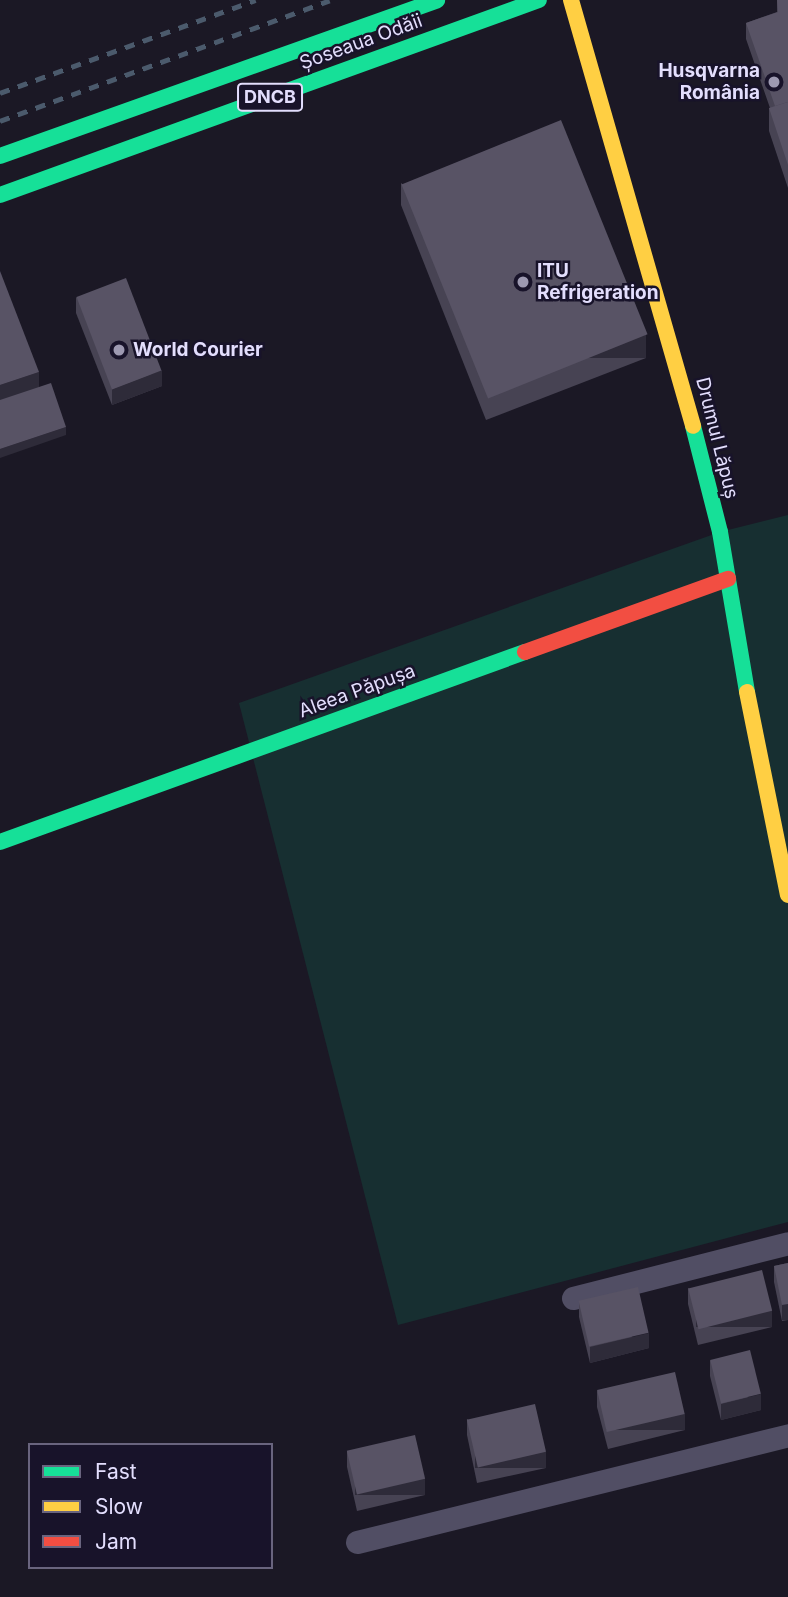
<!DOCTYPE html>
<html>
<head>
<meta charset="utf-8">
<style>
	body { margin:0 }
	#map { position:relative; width:788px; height:1597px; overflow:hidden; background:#1b1825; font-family:Inter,sans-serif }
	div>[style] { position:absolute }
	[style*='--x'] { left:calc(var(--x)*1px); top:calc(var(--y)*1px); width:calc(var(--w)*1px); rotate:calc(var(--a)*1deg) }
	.green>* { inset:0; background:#172f31 }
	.street>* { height:23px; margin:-11.5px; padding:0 11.5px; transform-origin:11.5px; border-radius:11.5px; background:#514e64 }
	.fast>* { height:16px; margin:-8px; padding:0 8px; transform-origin:8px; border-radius:8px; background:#16e098 }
	.slow>* { height:16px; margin:-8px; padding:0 8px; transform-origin:8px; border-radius:8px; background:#ffcf43 }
	.jam>* { height:16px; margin:-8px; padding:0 8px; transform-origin:8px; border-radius:8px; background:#f24e42 }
	.rail>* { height:5px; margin-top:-2.5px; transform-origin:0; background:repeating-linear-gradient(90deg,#4b5a6c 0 10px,transparent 0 19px) }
	.wall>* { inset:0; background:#474353 }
	.shaded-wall>* { inset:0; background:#2e2b39; transform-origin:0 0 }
	.building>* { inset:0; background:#585365; transform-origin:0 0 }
	.dots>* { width:19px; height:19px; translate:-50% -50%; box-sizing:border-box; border:4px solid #18132a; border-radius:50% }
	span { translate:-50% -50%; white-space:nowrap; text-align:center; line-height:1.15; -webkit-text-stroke:5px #18132a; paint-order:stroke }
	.shield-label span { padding:2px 5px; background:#18132a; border:2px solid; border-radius:5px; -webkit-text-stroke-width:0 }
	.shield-label { font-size:18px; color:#e3defd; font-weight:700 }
	.street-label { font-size:19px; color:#e3defd }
	.poi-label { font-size:19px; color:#e3defd; font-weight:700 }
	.right { translate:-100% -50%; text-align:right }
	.left { translate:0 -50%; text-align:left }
	.legend { position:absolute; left:28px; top:1443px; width:245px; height:126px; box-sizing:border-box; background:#18132a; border:2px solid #69647e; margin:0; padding:9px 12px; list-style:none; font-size:21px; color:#e3defd }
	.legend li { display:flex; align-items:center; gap:14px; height:35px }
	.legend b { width:35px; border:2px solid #69647e }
</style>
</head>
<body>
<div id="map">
	<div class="green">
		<div style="clip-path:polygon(788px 515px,788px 1222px,398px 1325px,239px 703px,720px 532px)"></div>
	</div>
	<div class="street">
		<div style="--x:573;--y:1298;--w:222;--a:-14.3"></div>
		<div style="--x:357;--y:1542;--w:444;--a:-13.9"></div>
	</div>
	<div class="fast">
		<div style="--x:0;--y:156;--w:464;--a:-19.6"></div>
		<div style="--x:0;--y:195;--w:573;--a:-19.89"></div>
		<div style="--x:693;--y:426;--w:109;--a:75.7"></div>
		<div style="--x:720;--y:532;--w:162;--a:80.4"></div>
		<div style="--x:0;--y:842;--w:558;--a:-19.9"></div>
	</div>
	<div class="slow">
		<div style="--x:571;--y:0;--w:443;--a:74"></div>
		<div style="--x:747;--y:692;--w:207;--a:78.6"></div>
	</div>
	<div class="jam">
		<div style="--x:525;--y:652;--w:216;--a:-19.8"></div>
	</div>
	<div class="rail">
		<div style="--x:0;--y:93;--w:272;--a:-20"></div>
		<div style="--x:0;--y:121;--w:351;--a:-20.1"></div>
	</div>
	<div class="wall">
		<div style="clip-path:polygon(777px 0,788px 0,788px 188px,769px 131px,769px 108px,770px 108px,746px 39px,746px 23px,777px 12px)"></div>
		<div style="clip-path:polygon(401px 183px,646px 358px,486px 420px,401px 205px)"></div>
		<div style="clip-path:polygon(76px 297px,162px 386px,112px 405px,76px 313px)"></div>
		<div style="clip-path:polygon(788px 1263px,788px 1320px,782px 1321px,774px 1282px,774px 1266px)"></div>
		<div style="clip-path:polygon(688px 1288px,772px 1327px,698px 1345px,688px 1304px)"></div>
		<div style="clip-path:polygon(579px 1301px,649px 1348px,590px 1363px,579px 1317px)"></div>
		<div style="clip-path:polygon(710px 1360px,761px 1410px,721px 1420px,710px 1376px)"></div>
		<div style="clip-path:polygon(597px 1391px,685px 1430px,608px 1449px,597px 1407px)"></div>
		<div style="clip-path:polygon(467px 1419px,546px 1468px,477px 1483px,467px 1435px)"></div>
		<div style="clip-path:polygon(347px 1451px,425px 1495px,357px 1511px,347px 1467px)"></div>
	</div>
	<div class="shaded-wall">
		<div style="left:646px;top:335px;width:23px;height:172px;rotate:90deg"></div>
		<div style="clip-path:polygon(162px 370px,162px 386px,112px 405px,112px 389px)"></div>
		<div style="clip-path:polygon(39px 372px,39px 395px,0 408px,0 385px)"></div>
		<div style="clip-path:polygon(66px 427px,66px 435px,0 458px,0 449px)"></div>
		<div style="left:788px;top:1304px;width:16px;height:6px;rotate:90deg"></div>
		<div style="left:772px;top:1311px;width:16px;height:76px;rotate:90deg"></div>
		<div style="clip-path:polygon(649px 1333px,649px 1348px,590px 1363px,590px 1347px)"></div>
		<div style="clip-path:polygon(761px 1394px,761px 1410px,721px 1420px,721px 1404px)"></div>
		<div style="left:685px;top:1414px;width:16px;height:79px;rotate:90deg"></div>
		<div style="left:546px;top:1452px;width:16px;height:71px;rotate:90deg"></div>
		<div style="left:425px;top:1479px;width:16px;height:70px;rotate:90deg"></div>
	</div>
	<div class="building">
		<div style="clip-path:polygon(777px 0,788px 0,788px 102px,775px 106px,746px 23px,778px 12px)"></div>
		<div style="clip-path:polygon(788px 102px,788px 165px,769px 108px)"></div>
		<div style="left:561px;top:120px;width:231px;height:172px;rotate:68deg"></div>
		<div style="clip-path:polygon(0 271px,39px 372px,0 385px)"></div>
		<div style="left:126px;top:278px;width:99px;height:53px;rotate:69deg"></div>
		<div style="clip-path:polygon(51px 383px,66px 427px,0 449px,0 400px)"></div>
		<div style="clip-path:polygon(788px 1263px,788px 1304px,782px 1305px,774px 1266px)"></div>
		<div style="left:762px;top:1270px;width:42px;height:76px;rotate:76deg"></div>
		<div style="left:638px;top:1287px;width:47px;height:61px;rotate:77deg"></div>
		<div style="left:750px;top:1350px;width:45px;height:41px;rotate:76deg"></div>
		<div style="left:675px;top:1372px;width:43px;height:80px;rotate:77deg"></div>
		<div style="left:535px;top:1404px;width:49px;height:70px;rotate:77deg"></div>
		<div style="left:415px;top:1435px;width:45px;height:70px;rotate:77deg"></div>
	</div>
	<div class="dots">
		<div style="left:774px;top:82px;background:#9d99b1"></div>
		<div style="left:523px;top:282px;background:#9d99b1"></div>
		<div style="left:119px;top:350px;background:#9d99b1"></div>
	</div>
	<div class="shield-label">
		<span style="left:270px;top:97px">DNCB</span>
	</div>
	<div class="street-label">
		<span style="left:361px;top:42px;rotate:-20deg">Șoseaua Odăii</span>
		<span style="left:717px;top:438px;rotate:76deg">Drumul Lăpuș</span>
		<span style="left:357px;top:691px;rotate:-20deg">Aleea Păpușa</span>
	</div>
	<div class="poi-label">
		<span class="right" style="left:760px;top:82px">Husqvarna<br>România</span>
		<span class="left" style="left:537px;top:282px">ITU<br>Refrigeration</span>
		<span class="left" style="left:133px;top:350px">World Courier</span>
	</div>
	<ul class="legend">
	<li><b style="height:9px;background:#16e098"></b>Fast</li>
	<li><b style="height:9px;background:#ffcf43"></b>Slow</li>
	<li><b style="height:9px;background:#f24e42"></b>Jam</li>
	</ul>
</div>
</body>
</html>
